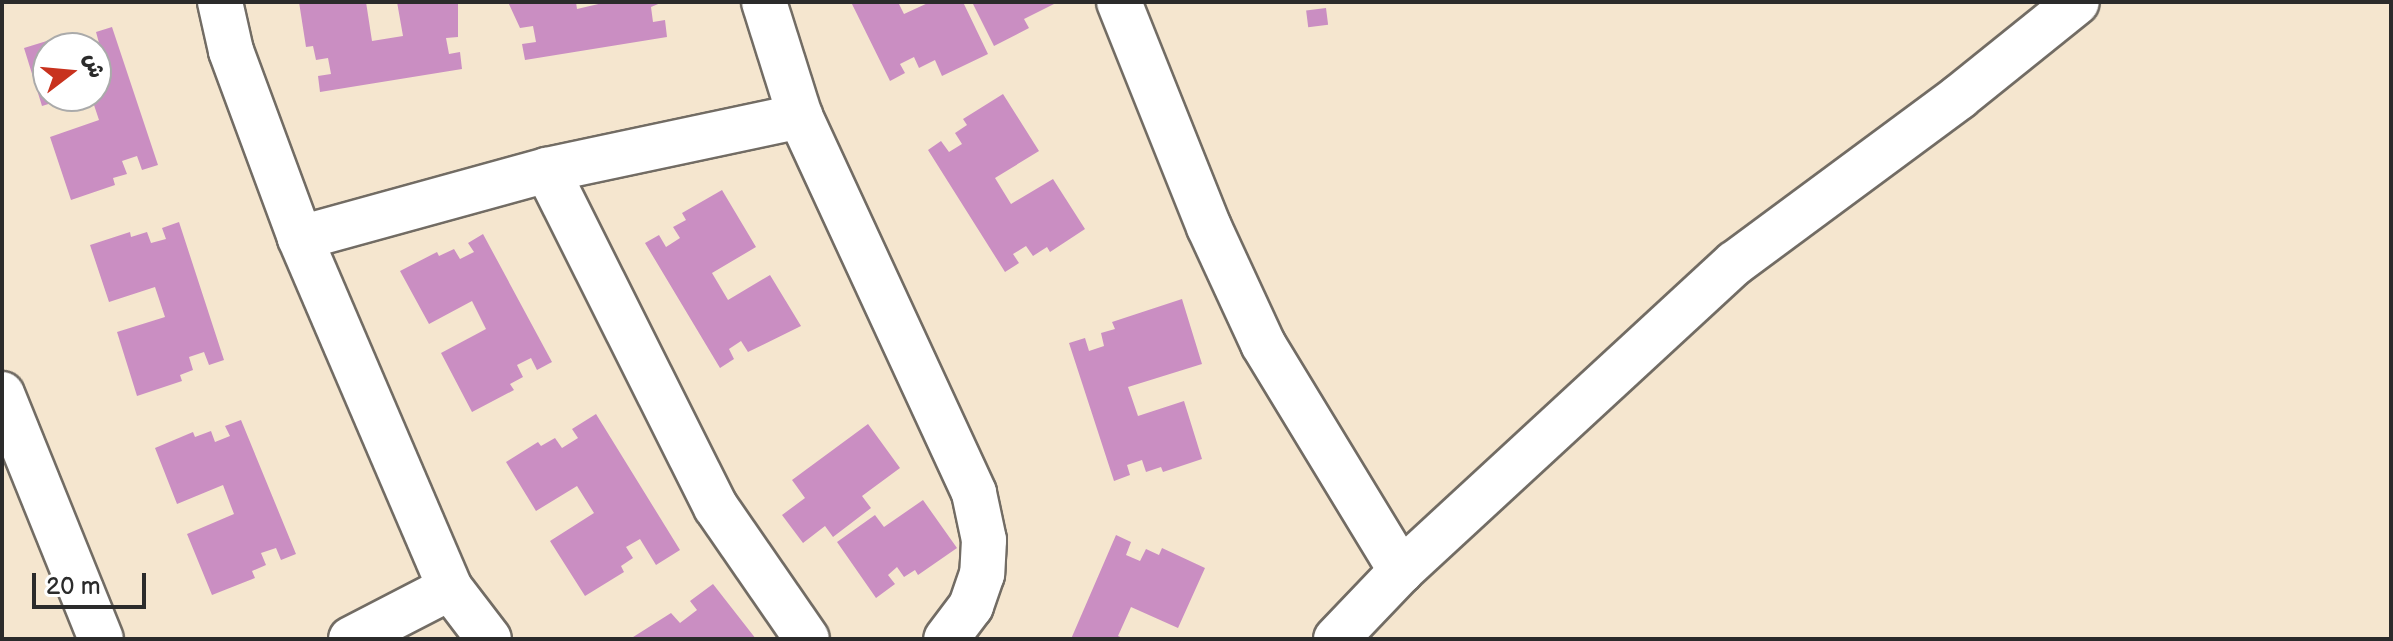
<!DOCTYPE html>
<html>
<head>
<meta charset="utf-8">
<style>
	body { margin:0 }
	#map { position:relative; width:2393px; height:641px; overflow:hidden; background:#f5e6cf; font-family:"Balsamiq Sans","Playpen Sans Arabic",sans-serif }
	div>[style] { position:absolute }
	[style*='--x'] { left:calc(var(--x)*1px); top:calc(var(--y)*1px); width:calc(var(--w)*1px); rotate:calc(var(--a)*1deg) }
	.building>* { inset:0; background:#ca8ec2; transform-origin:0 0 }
	.roads { filter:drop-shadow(2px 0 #726c64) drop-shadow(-2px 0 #726c64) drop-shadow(0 2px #726c64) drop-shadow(0 -2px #726c64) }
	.minor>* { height:44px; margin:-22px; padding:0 22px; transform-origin:22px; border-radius:22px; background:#fff }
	span { translate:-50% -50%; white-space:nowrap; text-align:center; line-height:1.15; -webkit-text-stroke:6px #fff; paint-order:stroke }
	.frame { position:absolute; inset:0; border:4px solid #2b2b2b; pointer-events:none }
	.north { position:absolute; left:32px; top:32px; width:80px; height:80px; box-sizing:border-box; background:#fff; border:2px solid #aaa; border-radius:50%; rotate:74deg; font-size:22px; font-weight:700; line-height:32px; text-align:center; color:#2b2b2b }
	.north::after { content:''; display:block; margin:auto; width:28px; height:36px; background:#c8321e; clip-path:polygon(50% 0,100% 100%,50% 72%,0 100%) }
	.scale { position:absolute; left:32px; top:573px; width:114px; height:36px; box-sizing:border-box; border:4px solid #2b2b2b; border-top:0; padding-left:10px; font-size:24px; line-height:28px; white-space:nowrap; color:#2b2b2b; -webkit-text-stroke:6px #fff; paint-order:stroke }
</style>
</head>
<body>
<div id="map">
	<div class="building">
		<div style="clip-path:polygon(299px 2px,366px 2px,372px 41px,403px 36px,397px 2px,458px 2px,458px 37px,446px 38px,449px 54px,460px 52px,462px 69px,320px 92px,318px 76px,331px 74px,328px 58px,316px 60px,313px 46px,306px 47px)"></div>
		<div style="clip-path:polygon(508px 2px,576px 2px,577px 9px,607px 2px,663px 2px,651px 7px,653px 22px,665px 20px,667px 37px,525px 60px,522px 44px,536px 42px,533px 26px,520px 28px)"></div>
		<div style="clip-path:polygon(851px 2px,898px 2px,904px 14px,930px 2px,963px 2px,988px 54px,942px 76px,935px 60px,919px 68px,914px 57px,900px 64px,905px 73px,890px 81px)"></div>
		<div style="clip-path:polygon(972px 2px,1058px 2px,1024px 19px,1029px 28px,994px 46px)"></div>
		<div style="left:1326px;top:8px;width:17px;height:20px;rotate:83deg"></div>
		<div style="clip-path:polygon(112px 27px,158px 165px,142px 170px,137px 156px,122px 161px,127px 174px,113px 178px,115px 185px,71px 200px,50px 137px,99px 120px,91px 96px,96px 96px,96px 48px,48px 48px,48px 96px,71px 97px,42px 106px,24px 48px,63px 36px,64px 41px,81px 36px,85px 47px,99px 43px,96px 32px)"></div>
		<div style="clip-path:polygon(1003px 94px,1039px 151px,995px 178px,1011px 204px,1053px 179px,1085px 229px,1050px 252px,1047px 247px,1033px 256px,1026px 246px,1013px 254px,1019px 263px,1005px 272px,928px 150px,941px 141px,949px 152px,962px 144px,955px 133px,967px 125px,963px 119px)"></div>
		<div style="clip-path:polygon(722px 190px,756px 247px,712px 273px,728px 300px,770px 275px,801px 326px,748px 352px,741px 341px,729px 349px,734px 359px,720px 368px,645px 243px,659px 235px,666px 247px,680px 238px,673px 227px,686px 220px,682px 213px)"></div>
		<div style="clip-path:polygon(179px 222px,224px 360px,209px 365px,204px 352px,189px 357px,193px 370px,180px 375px,182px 381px,137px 396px,117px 332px,165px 317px,155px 287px,109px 302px,90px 245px,130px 232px,131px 237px,147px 232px,151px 243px,166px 239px,162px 228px)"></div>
		<div style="clip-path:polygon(483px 234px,552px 362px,537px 370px,531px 358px,517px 365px,523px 377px,510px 384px,514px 390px,472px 412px,441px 353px,486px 329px,472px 301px,429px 324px,400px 271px,437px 252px,439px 256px,454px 249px,460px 259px,474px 252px,468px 243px)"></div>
		<div style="clip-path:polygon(1182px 299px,1202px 364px,1128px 387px,1138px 416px,1184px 401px,1202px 459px,1163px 472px,1161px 467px,1146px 472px,1142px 460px,1127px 465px,1130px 475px,1114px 481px,1069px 343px,1085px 338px,1089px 351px,1104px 346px,1101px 333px,1115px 329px,1112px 322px)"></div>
		<div style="clip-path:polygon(596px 414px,680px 550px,656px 565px,640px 539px,626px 547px,633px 558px,621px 566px,624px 572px,585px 596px,550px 541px,594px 513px,577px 486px,536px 511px,506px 462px,538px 442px,541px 446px,555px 438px,562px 448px,578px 438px,572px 429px)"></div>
		<div style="clip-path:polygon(241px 420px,296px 554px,281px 560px,276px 548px,261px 553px,266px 565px,252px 571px,255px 578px,212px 595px,187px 534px,234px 514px,223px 485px,177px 504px,155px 448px,193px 432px,195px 437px,211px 431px,215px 442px,230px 436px,225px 426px)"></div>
		<div style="clip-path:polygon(868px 424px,900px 468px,862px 496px,871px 508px,833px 537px,825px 526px,803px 543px,782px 515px,805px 498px,792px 480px)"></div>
		<div style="clip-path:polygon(923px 500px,957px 548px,918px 575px,915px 570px,904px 577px,897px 567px,888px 575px,895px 584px,876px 598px,837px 542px,875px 515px,884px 527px)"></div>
		<div style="clip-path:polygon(1116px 535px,1131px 542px,1126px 555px,1140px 561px,1146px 549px,1159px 555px,1162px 548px,1205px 568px,1178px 628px,1131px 607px,1118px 636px,1125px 639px,1071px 639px)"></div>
		<div style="clip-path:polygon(713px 584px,756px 639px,630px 639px,671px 613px,680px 623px,697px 610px,690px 601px)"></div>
	</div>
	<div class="roads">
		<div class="minor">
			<div style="--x:220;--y:2;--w:50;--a:77.3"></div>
			<div style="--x:231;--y:51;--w:199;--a:69.7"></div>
			<div style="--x:300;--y:238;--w:381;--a:66.8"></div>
			<div style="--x:450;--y:588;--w:64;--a:52.6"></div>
			<div style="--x:764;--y:2;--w:120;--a:72.5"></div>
			<div style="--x:800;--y:116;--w:415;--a:65.2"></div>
			<div style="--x:974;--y:493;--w:48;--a:78"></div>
			<div style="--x:984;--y:540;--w:34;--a:93"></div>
			<div style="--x:982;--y:574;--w:34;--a:109"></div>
			<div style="--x:971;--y:606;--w:41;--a:127.1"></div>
			<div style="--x:1119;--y:2;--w:242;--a:68.2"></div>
			<div style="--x:1209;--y:227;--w:129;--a:65.2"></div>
			<div style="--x:1263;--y:344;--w:266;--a:58.7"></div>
			<div style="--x:547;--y:170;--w:377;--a:63.4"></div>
			<div style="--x:716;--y:507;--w:160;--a:55.4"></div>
			<div style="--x:300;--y:238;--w:256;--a:-15.4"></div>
			<div style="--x:547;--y:170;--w:259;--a:-12"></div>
			<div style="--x:2;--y:394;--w:264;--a:68"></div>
			<div style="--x:351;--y:639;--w:111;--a:-27.3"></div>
			<div style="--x:1336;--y:639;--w:94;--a:-46.3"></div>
			<div style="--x:1401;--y:571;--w:454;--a:-42.7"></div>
			<div style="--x:1735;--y:263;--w:279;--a:-36.5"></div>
			<div style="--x:1959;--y:97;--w:151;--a:-38.8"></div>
		</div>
	</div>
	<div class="frame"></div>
	<div class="north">ش</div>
	<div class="scale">20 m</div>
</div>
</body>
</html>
